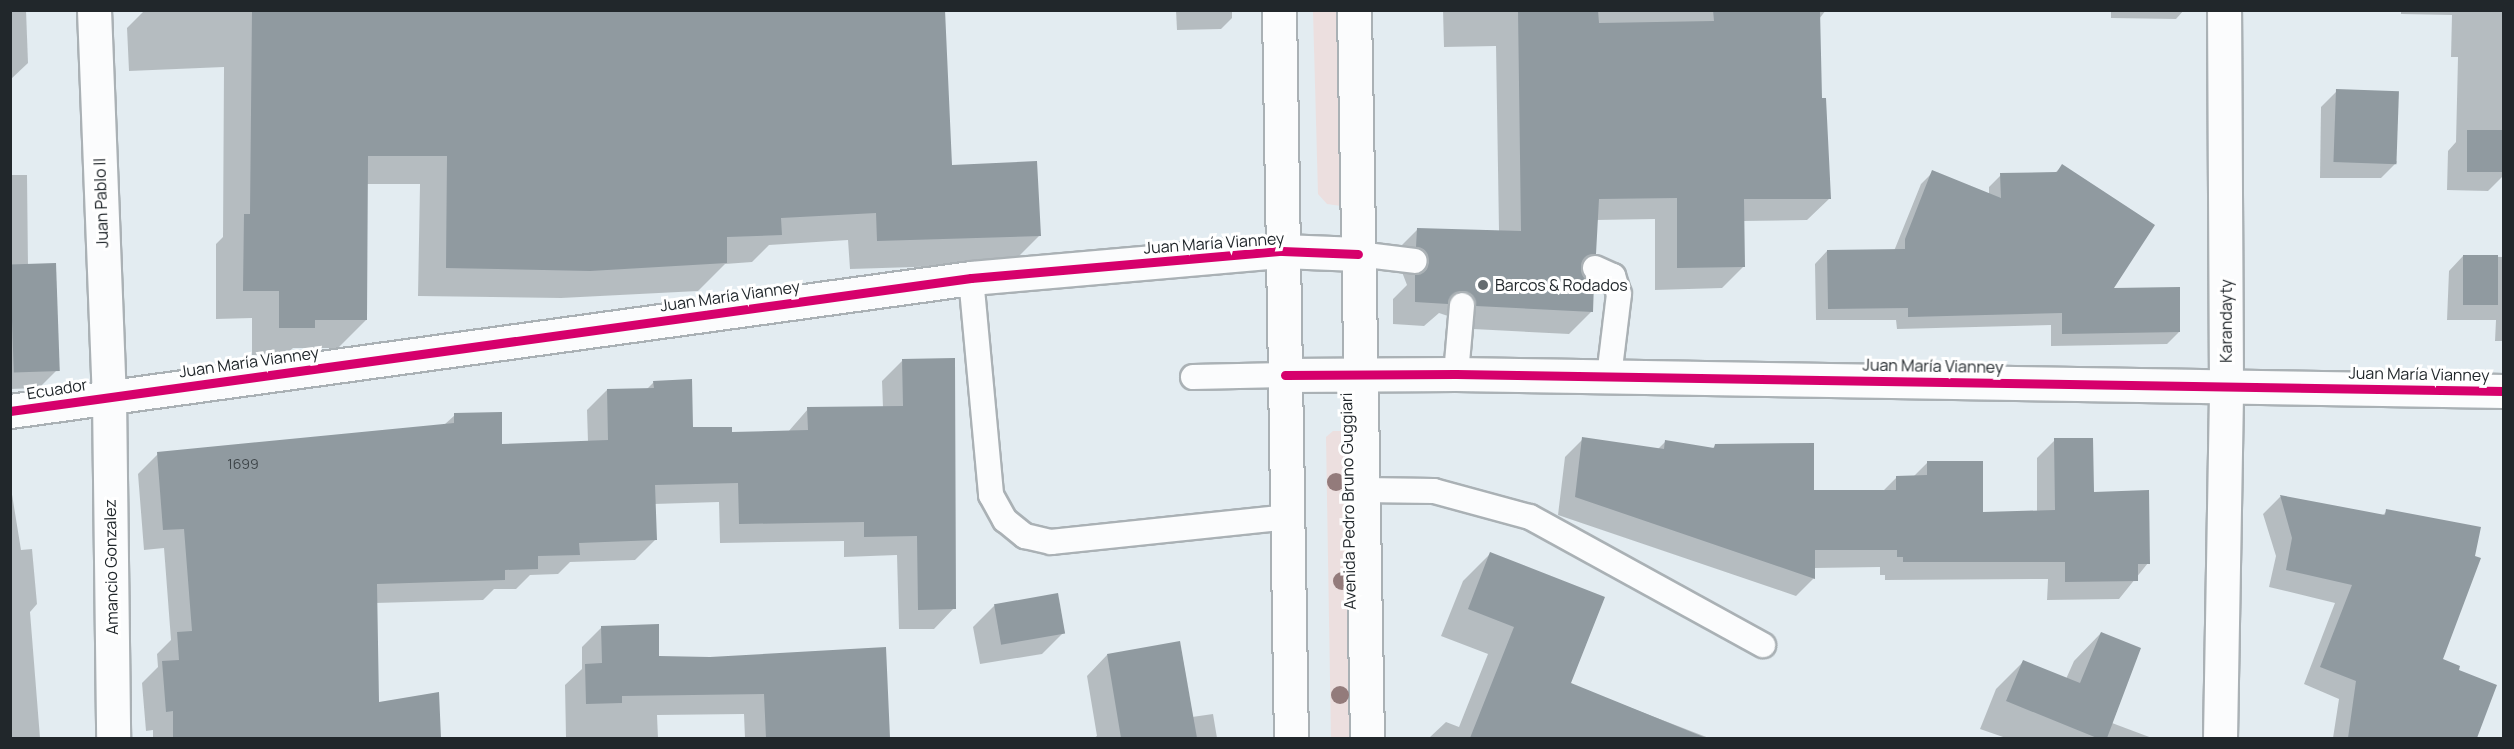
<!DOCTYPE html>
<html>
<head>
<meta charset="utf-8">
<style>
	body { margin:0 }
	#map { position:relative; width:2514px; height:749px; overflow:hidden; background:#e3ecf1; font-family:Manrope,sans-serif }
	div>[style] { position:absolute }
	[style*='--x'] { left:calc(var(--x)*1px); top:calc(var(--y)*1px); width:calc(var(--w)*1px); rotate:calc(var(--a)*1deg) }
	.green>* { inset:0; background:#ecdfdf }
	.shadow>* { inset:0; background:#0003 }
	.building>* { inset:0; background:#909aa0; transform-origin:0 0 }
	.roads { filter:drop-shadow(2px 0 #aab1b5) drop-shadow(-2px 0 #aab1b5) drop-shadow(0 2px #aab1b5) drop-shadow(0 -2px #aab1b5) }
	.service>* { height:24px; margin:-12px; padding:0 12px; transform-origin:12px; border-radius:12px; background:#fbfcfd }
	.minor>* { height:33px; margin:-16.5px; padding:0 16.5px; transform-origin:16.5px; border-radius:16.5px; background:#fbfcfd }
	.primary>* { height:33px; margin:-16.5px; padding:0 16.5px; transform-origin:16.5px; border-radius:16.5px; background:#fbfcfd }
	.cycleway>* { height:9px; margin:-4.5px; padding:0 4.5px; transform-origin:4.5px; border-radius:4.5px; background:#d6006c }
	.trees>* { width:18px; height:18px; margin:-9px; border-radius:50%; background:#937b7b }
	.dots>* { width:16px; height:16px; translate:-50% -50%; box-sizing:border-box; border:3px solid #fff; border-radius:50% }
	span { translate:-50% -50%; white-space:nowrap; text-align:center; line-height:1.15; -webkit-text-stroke:6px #fff; paint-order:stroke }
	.number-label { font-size:14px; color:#3d4448 }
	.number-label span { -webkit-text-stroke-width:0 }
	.street-label { font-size:16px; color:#21272b }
	.poi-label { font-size:16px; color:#21272b }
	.left { translate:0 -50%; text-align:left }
	.frame { position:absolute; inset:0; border:12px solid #21272b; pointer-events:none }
</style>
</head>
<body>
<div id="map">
	<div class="green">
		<div style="clip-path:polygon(1313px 11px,1346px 11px,1341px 206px,1327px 204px,1318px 194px)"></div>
		<div style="clip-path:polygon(1333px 431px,1347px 431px,1357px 738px,1331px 738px,1326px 437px)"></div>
	</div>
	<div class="shadow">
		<div style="clip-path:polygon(10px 10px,26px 10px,28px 63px,10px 80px)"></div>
		<div style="clip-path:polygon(145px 10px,943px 10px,951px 167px,1039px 236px,1011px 264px,850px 269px,848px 240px,769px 245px,752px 262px,725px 264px,698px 291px,561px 298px,418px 296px,420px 184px,367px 184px,366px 320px,338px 348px,293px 348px,285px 355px,252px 355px,252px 318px,216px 319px,216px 244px,223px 237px,224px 67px,129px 71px,127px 28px)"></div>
		<div style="clip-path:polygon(1176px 10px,1232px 10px,1232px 18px,1221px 29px,1177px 30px)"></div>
		<div style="clip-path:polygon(1443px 10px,1826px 10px,1819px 19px,1820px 99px,1830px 198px,1807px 220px,1743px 221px,1744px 266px,1722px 288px,1655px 290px,1655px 219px,1596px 220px,1594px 253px,1580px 268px,1592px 311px,1569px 334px,1454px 328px,1448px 316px,1439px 313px,1424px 326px,1393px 324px,1393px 299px,1407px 285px,1402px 272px,1394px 269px,1395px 252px,1417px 230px,1499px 231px,1496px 46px,1444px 47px)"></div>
		<div style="clip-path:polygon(2111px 10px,2184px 10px,2176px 19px,2111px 18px)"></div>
		<div style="clip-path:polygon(2401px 10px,2504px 10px,2504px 175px,2488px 191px,2447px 190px,2448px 151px,2456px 142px,2458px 57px,2451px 57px,2452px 15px,2401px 14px)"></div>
		<div style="clip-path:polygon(2337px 91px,2397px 162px,2381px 178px,2320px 178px,2321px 107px)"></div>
		<div style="clip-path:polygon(2062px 166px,2111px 289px,2179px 332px,2167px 344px,2051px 346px,2051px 325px,1897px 329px,1896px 320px,1816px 320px,1815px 264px,1827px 251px,1894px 251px,1921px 184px,1933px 172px,1989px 194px,1989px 187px,2001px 175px,2055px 173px)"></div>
		<div style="clip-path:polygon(10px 175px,27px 175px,28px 266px,57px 370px,39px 388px,10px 389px)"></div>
		<div style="clip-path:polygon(2463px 256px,2504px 257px,2504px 341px,2495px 341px,2496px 320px,2447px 320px,2449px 271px)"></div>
		<div style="clip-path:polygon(902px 361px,954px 608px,934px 629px,899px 629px,897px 555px,844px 557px,844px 541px,720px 543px,719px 502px,654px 504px,655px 540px,635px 560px,570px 562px,558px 574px,530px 575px,516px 589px,494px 589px,483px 600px,375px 603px,377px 704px,438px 694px,439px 738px,153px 738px,153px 730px,146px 731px,142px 683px,158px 667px,157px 654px,171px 640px,164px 548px,144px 550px,138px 474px,158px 454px,444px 425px,455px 415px,501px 446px,588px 442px,587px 410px,607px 390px,646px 390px,654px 382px,692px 429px,730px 434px,788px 432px,808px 409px,883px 408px,882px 381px)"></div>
		<div style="clip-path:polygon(1583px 439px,1657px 450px,1666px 441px,1712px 449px,1715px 446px,1813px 492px,1882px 492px,1897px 477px,1913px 477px,1927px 463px,1981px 514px,2037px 512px,2037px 458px,2055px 440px,2148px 563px,2119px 599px,2047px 600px,2048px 579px,1885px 580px,1885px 575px,1880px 575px,1880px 567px,1814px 568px,1814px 578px,1796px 596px,1558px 515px,1565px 457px)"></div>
		<div style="clip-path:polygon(10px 482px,21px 550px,32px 549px,37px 604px,30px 612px,40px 738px,10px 738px)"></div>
		<div style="clip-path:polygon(2280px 497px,2382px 516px,2387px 511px,2441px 660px,2457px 671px,2495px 686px,2476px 738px,2333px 738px,2339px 699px,2304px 684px,2335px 603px,2269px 587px,2276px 556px,2263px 514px)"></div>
		<div style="clip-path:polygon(1490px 554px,1569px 684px,1709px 738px,1429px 738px,1446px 722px,1459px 727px,1488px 654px,1441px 636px,1463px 581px)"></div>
		<div style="clip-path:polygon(994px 606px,1063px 633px,1042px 654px,980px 664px,973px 627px)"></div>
		<div style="clip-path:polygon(602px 627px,658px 657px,710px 658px,885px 648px,888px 738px,745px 738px,744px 714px,657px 715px,658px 738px,566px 738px,565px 685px,582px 669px,582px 647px)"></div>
		<div style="clip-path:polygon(2101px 633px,2112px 723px,2152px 738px,2006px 738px,1980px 729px,1996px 689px,2023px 662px,2066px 679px,2074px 661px)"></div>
		<div style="clip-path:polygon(1107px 655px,1192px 717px,1213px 714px,1217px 738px,1094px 738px,1097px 736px,1087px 676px)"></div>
	</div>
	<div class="building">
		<div style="clip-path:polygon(252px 10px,945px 10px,952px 165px,1037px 161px,1041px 236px,877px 241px,876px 213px,781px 218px,782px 235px,727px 237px,727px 263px,590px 271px,446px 268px,447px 156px,368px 156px,367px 320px,315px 320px,315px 328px,279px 328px,279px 291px,243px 291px,244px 214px,250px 214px)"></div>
		<div style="clip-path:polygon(1518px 10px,1598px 10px,1599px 23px,1714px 21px,1713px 10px,1820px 10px,1822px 98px,1826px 98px,1831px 199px,1744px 199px,1745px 267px,1677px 268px,1677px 198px,1599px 199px,1596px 254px,1586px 257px,1581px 269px,1584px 277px,1594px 283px,1593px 312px,1476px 306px,1471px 294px,1463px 291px,1451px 296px,1448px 304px,1415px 302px,1415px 275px,1426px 270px,1429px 262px,1424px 250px,1416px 247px,1417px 228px,1521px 231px)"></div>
		<div style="left:2336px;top:89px;width:63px;height:73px;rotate:2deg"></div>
		<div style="left:2467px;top:130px;width:37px;height:42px"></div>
		<div style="clip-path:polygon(2062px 164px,2155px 225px,2114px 288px,2180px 287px,2180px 332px,2062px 334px,2062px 313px,1908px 317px,1908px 308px,1828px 309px,1827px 250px,1905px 249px,1905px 239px,1932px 170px,2001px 198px,2000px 173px,2057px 172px)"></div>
		<div style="left:2463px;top:255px;width:35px;height:50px"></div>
		<div style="left:56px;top:263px;width:108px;height:46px;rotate:88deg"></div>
		<div style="clip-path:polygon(955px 358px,956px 609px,918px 610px,917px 536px,864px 537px,864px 522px,739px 524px,738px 483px,655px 485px,657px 540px,579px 543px,580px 555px,538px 556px,538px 569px,505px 570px,505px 580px,377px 584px,379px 702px,439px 692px,441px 738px,173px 738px,173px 711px,166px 712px,162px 661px,179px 660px,177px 632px,192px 631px,184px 529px,163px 530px,157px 452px,454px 423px,454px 413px,502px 412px,502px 444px,608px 440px,607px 389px,654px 388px,653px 381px,692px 379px,693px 427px,732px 427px,732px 432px,808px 430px,807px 407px,903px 406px,902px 359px)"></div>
		<div style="clip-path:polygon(1582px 437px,1664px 449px,1665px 440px,1714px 448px,1715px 444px,1814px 443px,1814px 490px,1896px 490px,1896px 476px,1927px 475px,1927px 461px,1983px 461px,1983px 512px,2055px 510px,2054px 438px,2093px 438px,2094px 492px,2149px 490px,2150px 564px,2138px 564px,2138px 581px,2065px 582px,2065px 562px,1903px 562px,1903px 557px,1897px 557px,1897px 550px,1815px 550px,1815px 579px,1575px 497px)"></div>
		<div style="clip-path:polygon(2280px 495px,2385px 515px,2386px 509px,2481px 527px,2475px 556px,2481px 558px,2443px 659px,2460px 666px,2459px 670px,2497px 685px,2477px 738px,2348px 738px,2356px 681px,2320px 667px,2352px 585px,2286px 570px,2292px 538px)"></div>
		<div style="clip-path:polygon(1490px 552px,1605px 597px,1571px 683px,1706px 738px,1470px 738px,1514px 627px,1468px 609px)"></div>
		<div style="left:1058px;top:593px;width:41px;height:65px;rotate:80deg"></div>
		<div style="clip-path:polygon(659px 624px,659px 656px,710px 657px,886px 647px,890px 738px,766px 738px,764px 694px,622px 696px,622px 703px,586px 704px,585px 664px,602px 663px,601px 626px)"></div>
		<div style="clip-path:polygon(2101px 632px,2141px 648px,2107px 738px,2097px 738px,2006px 701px,2023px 660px,2080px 683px)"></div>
		<div style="clip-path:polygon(1180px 641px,1197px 738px,1121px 738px,1107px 654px)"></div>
	</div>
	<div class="roads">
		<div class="service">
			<div style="--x:1358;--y:254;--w:57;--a:7"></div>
			<div style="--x:1595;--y:268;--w:20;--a:24"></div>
			<div style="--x:1613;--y:276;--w:19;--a:72"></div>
			<div style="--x:1619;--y:294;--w:84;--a:96.9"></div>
			<div style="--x:971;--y:278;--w:218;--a:84.7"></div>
			<div style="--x:991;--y:495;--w:29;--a:61"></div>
			<div style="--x:1005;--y:520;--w:26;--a:39"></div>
			<div style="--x:1025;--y:536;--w:27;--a:13"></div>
			<div style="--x:1051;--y:542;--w:237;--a:-6"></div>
			<div style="--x:1456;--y:374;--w:69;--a:-85"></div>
			<div style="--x:1193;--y:377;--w:92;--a:-1.2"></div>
			<div style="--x:1363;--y:490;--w:71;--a:0.8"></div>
			<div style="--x:1434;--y:491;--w:99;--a:15.2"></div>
			<div style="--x:1530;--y:517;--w:266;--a:28.8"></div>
		</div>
		<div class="minor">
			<div style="--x:94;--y:10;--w:386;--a:87.8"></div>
			<div style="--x:109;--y:396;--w:342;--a:89.3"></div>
			<div style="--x:1285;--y:375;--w:171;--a:-0.3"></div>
			<div style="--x:1456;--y:374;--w:1048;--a:0.93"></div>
			<div style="--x:10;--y:411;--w:970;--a:-7.88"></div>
			<div style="--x:971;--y:278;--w:312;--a:-5"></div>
			<div style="--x:1282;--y:251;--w:76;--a:2.3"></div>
			<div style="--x:2220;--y:738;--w:354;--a:-89"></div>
			<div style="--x:2226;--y:384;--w:374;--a:-90.3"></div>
		</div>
		<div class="primary">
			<div style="--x:1279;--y:10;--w:728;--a:89.06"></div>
			<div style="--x:1354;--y:10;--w:728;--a:88.98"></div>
		</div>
	</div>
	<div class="cycleway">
		<div style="--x:1285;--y:375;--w:171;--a:-0.3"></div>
		<div style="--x:1456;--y:374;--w:1048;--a:0.93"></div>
		<div style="--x:10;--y:411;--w:970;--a:-7.88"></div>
		<div style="--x:971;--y:278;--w:312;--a:-5"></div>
		<div style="--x:1282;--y:251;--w:76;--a:2.3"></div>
	</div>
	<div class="trees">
		<div style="left:1336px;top:482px"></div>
		<div style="left:1342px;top:581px"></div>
		<div style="left:1340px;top:695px"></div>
	</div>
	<div class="dots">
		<div style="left:1483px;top:285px;background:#656c70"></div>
	</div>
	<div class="number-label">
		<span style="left:243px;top:464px">1699</span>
	</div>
	<div class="street-label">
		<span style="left:101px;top:203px;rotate:-92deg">Juan Pablo II</span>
		<span style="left:1214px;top:243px;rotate:-4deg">Juan María Vianney</span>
		<span style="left:730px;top:296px;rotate:-8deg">Juan María Vianney</span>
		<span style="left:2226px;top:321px;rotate:-90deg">Karandayty</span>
		<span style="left:249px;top:362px;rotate:-8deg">Juan María Vianney</span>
		<span style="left:1933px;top:366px;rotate:1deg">Juan María Vianney</span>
		<span style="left:2419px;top:374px;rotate:1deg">Juan María Vianney</span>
		<span style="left:57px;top:389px;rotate:-9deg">Ecuador</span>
		<span style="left:1348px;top:501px;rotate:-91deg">Avenida Pedro Bruno Guggiari</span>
		<span style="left:111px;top:567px;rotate:-91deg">Amancio Gonzalez</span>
	</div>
	<div class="poi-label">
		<span class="left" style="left:1495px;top:285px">Barcos &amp; Rodados</span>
	</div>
	<div class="frame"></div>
</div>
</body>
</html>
